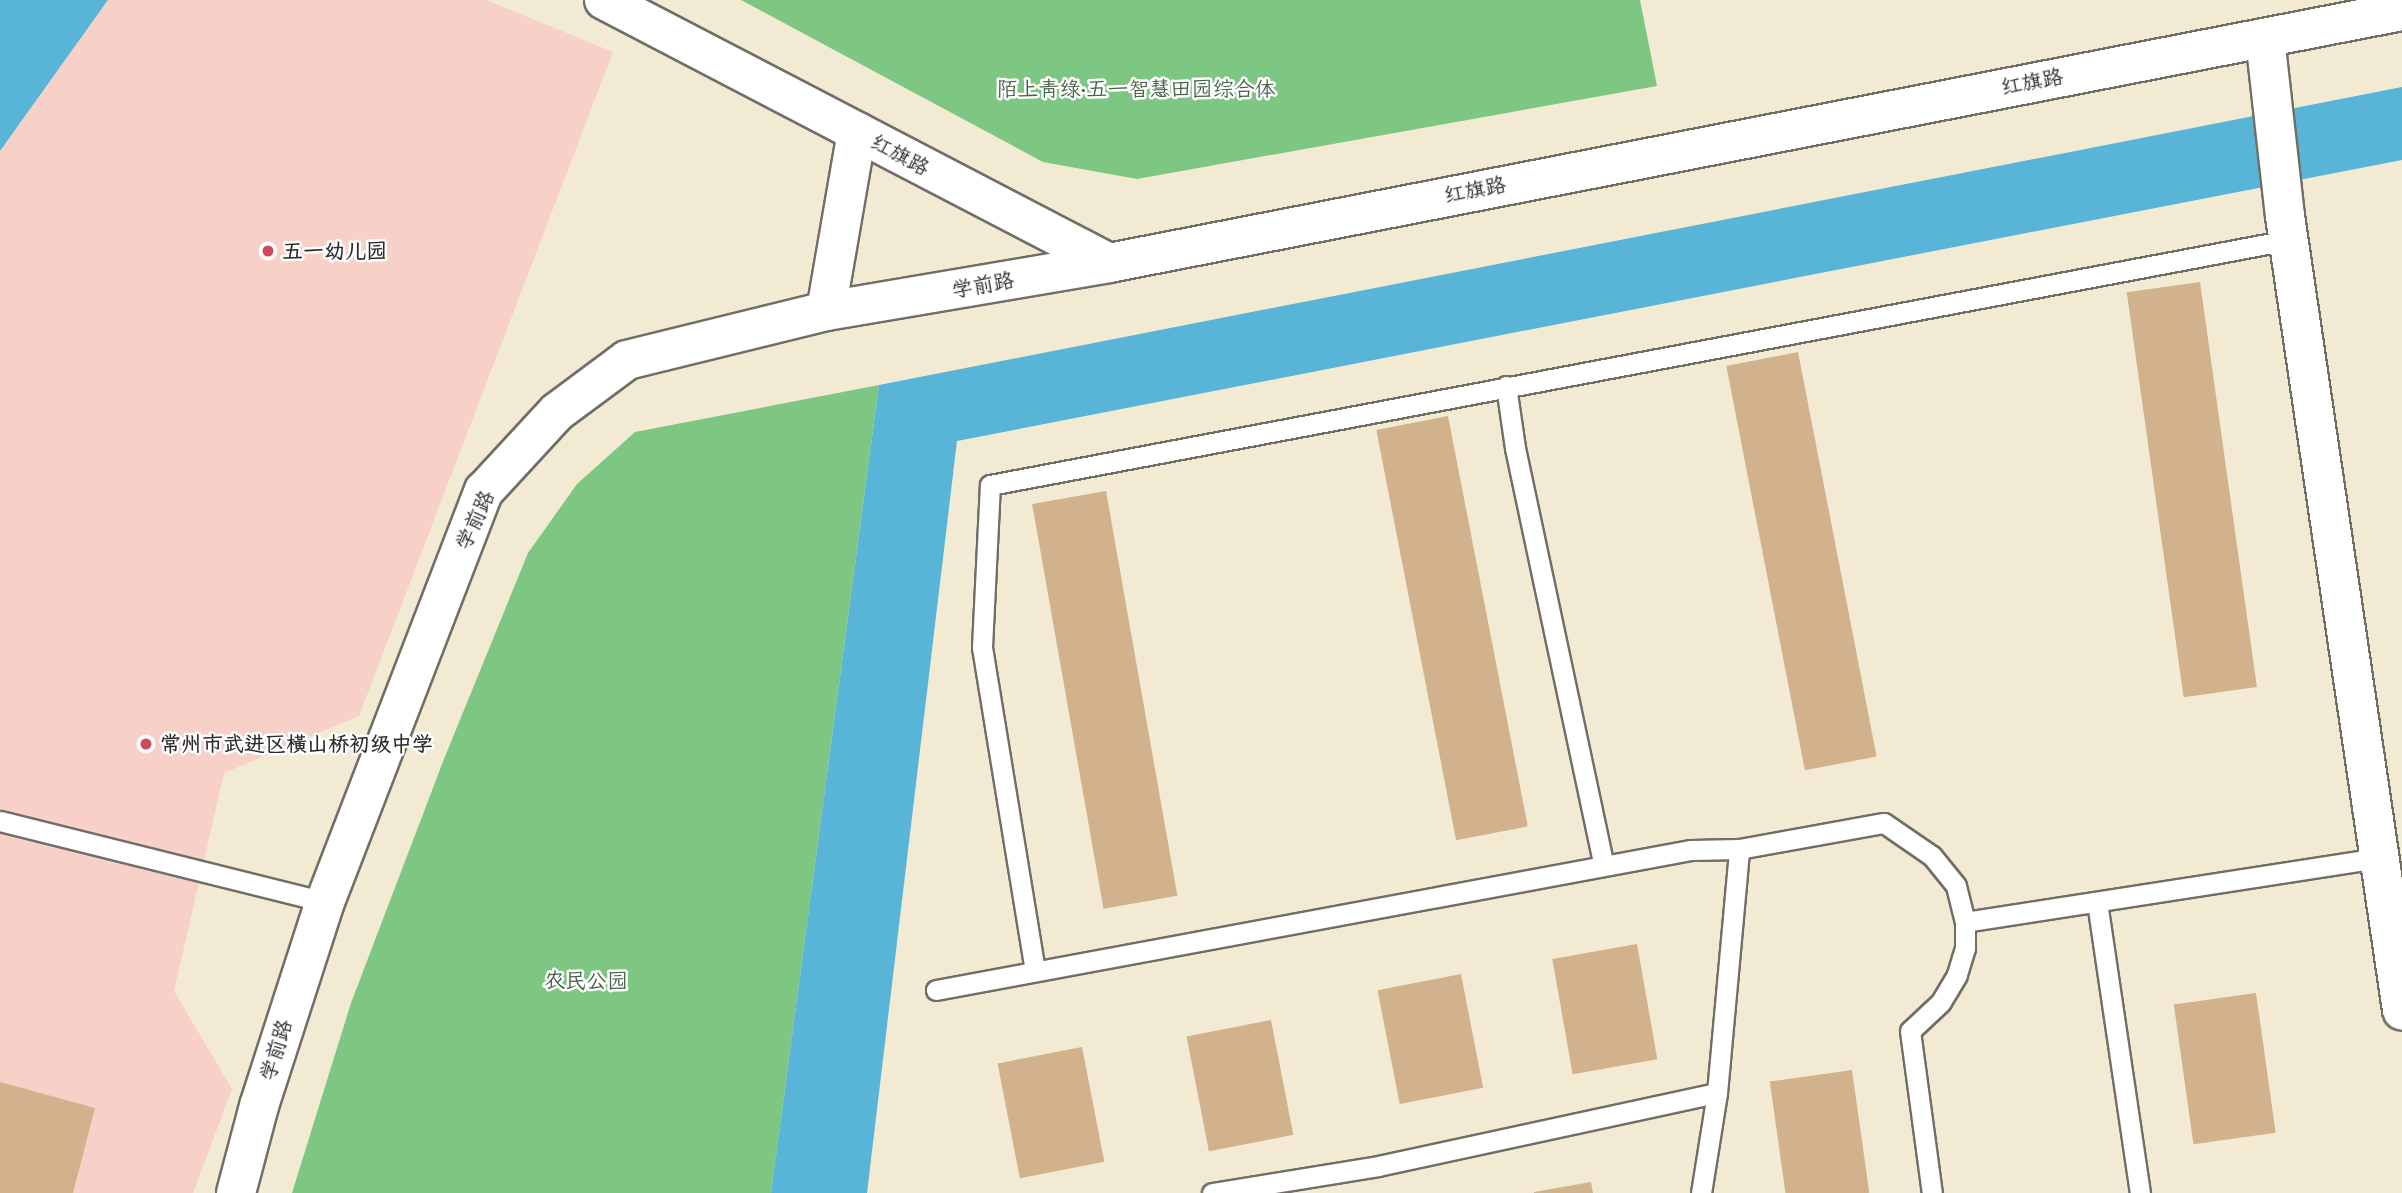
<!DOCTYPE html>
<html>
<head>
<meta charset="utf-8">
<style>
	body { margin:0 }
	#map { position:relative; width:2402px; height:1193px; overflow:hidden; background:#f2ead3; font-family:"Shantell Sans","LXGW WenKai TC",sans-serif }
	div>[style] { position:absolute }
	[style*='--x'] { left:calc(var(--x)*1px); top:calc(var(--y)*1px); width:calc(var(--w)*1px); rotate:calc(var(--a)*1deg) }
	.built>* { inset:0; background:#f7d1c7 }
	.green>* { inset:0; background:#7ec783 }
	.water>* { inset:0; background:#59b5d7 }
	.building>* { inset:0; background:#d1b28c; transform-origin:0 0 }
	.roads { filter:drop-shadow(2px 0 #716e66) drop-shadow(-2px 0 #716e66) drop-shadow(0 2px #716e66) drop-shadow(0 -2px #716e66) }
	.lane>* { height:19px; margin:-9.5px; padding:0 9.5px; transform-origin:9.5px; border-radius:9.5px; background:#fff }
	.secondary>* { height:38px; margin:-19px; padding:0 19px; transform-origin:19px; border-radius:19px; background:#fff }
	.dots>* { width:19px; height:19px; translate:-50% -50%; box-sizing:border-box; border:4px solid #fff; border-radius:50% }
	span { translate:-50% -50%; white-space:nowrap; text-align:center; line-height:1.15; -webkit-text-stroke:5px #fff; paint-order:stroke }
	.street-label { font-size:21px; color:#2b2b2b }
	.park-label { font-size:21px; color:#48624a }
	.poi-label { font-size:21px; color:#2b2b2b; font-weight:700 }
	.left { translate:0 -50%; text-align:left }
</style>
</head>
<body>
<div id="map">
	<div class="built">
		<div style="clip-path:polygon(108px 0,486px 0,613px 52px,359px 716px,224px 773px,174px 991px,232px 1089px,193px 1193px,0 1193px,0 151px)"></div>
	</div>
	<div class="green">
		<div style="clip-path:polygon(741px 0,1640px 0,1657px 86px,1137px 179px,1043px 162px)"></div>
		<div style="clip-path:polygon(879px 385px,771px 1193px,292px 1193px,351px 1003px,444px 759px,528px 553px,577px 484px,635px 432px)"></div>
	</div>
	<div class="water">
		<div style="clip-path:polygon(0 0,108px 0,0 151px)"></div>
		<div style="clip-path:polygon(2402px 87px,2402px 160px,957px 441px,867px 1193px,771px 1193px,879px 385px)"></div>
	</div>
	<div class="building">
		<div style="left:2200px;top:282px;width:409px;height:74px;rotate:82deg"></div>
		<div style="left:1798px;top:352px;width:412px;height:73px;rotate:79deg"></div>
		<div style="left:1448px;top:416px;width:418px;height:73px;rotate:79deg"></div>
		<div style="left:1106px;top:491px;width:411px;height:75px;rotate:80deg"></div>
		<div style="left:1637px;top:944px;width:117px;height:86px;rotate:80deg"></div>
		<div style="left:1461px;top:974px;width:116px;height:85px;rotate:79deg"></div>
		<div style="left:2256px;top:993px;width:141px;height:83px;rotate:82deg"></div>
		<div style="left:1271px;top:1020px;width:117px;height:86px;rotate:79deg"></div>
		<div style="left:1082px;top:1047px;width:117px;height:86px;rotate:79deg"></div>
		<div style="left:1852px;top:1070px;width:124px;height:83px;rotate:82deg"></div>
		<div style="clip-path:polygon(0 1082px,95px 1108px,73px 1193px,0 1193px)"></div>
		<div style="clip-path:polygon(1591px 1182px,1593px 1193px,1534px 1193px,1534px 1192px)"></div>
	</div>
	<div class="roads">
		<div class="lane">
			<div style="--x:1506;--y:386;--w:63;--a:81.7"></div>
			<div style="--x:1515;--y:448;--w:427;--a:78"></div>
			<div style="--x:0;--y:821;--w:335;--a:14"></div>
			<div style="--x:2097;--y:902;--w:294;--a:81.6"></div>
			<div style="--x:1965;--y:922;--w:419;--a:-8.8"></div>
			<div style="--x:1035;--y:971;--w:328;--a:-99.3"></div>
			<div style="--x:982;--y:647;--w:162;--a:-87.2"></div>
			<div style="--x:990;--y:485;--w:1321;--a:-10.69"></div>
			<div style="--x:936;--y:990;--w:768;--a:-10.51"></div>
			<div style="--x:1691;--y:850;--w:48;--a:-1.2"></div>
			<div style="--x:1739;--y:849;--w:147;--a:-10.2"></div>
			<div style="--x:1884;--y:823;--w:58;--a:34.5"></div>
			<div style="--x:1932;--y:856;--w:38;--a:51"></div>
			<div style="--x:1956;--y:886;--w:37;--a:76"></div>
			<div style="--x:1965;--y:922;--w:26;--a:90"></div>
			<div style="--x:1965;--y:948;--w:28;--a:107"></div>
			<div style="--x:1957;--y:975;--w:31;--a:121"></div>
			<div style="--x:1941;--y:1002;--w:42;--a:136.9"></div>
			<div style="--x:1910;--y:1031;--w:163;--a:82.3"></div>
			<div style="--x:1212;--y:1193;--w:168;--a:-9.2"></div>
			<div style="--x:1378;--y:1166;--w:347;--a:-12.2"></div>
			<div style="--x:1701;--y:1193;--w:101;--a:-80.9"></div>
			<div style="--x:1717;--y:1093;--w:245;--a:-84.8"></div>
		</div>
		<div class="secondary">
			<div style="--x:604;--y:0;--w:569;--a:27.51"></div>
			<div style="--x:2265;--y:38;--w:179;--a:83.6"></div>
			<div style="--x:2285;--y:216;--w:803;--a:81.62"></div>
			<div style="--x:826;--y:311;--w:182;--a:-80.2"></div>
			<div style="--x:236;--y:1193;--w:90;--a:-75.2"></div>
			<div style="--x:259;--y:1106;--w:214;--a:-72.1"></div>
			<div style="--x:325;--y:902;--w:441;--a:-68.9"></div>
			<div style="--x:484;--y:491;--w:108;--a:-47.3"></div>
			<div style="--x:557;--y:412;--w:87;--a:-36.6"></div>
			<div style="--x:627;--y:360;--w:205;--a:-13.8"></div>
			<div style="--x:826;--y:311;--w:287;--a:-9.6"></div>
			<div style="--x:1109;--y:263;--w:1317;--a:-11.03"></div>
		</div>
	</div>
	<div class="dots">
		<div style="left:268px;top:251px;background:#d1495b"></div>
		<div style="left:146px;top:744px;background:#d1495b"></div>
	</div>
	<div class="street-label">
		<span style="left:2032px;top:82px;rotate:-11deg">红旗路</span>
		<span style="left:900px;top:155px;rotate:28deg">红旗路</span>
		<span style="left:1475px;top:190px;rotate:-11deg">红旗路</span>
		<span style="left:983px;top:285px;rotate:-10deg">学前路</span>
		<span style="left:475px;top:520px;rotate:-65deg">学前路</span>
		<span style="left:276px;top:1050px;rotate:-73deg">学前路</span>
	</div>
	<div class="park-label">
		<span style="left:1136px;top:89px">陌上青绿·五一智慧田园综合体</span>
		<span style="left:586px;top:981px">农民公园</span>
	</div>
	<div class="poi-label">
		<span class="left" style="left:282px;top:251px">五一幼儿园</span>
		<span class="left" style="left:160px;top:744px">常州市武进区横山桥初级中学</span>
	</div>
</div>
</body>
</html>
